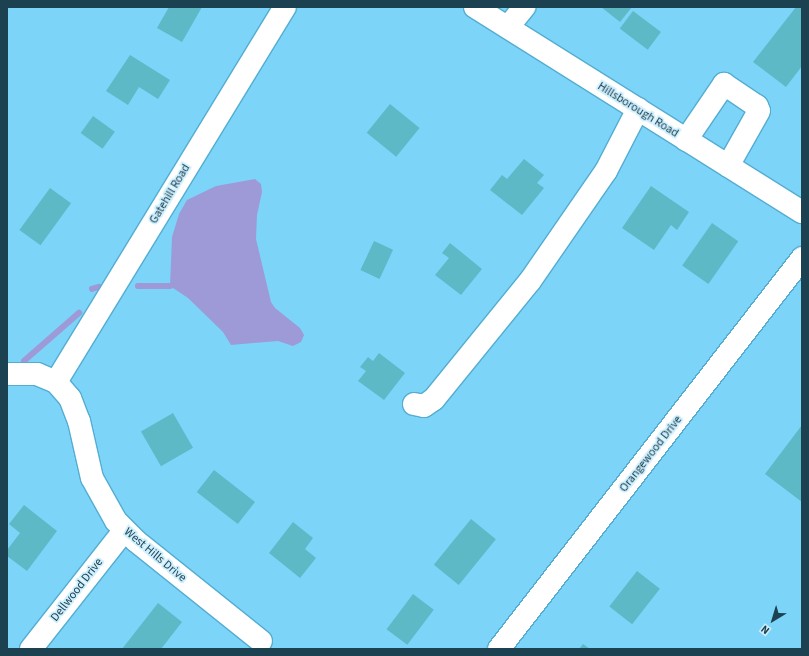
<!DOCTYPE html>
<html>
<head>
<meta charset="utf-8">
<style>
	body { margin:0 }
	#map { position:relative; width:809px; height:656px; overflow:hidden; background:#7cd4f9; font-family:"Source Sans 3",sans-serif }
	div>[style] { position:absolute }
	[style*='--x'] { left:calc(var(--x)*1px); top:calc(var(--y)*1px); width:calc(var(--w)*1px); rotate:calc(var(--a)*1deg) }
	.water>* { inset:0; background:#9e9ad7 }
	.stream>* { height:5.5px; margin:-2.75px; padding:0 2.75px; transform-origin:2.75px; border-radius:2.75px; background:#9e9ad7 }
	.building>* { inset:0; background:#5db9c6; transform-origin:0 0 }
	.roads { filter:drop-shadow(1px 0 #54add1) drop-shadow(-1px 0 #54add1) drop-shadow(0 1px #54add1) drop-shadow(0 -1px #54add1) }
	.minor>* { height:22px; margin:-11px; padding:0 11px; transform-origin:11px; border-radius:11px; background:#fff }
	.major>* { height:22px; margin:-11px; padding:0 11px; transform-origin:11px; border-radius:11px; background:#fff }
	span { translate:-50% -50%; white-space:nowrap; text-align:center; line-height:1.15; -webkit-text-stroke:3.5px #cdeefd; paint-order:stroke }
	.street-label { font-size:12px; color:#1c4150 }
	.frame { position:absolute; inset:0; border:8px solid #1c4150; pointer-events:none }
	.north { position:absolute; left:753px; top:600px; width:40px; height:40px; -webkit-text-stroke:3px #cdeefd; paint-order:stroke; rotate:218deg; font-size:11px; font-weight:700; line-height:16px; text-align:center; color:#1c4150 }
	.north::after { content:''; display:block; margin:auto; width:14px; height:18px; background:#1c4150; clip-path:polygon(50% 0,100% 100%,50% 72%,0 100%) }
</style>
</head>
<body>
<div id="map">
	<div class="water">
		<div style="clip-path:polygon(255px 179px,261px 184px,262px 192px,257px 215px,256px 239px,271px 302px,275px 308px,300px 328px,304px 335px,301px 342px,293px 346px,278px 341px,231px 345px,223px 332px,188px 298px,170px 286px,172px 237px,179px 214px,187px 200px,216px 186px)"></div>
	</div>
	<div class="stream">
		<div style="--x:138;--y:286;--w:32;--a:0"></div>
		<div style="--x:92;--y:289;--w:7;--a:-16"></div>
		<div style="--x:24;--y:361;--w:73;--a:-41.1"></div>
	</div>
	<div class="building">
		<div style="clip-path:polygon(169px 7px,202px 7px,182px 42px,157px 28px)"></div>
		<div style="clip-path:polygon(601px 7px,632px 7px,620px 22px)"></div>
		<div style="clip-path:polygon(796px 7px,802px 7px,802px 66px,786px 87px,753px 62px)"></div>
		<div style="left:633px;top:11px;width:35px;height:22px;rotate:37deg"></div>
		<div style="clip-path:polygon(130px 55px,170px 80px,158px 99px,139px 87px,128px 105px,106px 91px)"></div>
		<div style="left:390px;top:104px;width:38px;height:37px;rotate:39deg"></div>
		<div style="left:93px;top:116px;width:27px;height:21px;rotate:36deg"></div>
		<div style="clip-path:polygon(524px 159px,544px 175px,537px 183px,544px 188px,522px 215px,490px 190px,502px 175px,507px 179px)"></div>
		<div style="clip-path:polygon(651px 186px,689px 212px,677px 230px,671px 225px,654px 250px,622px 228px)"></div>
		<div style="left:50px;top:188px;width:26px;height:52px;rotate:36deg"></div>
		<div style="left:712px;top:223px;width:32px;height:52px;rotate:35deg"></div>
		<div style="left:374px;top:241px;width:21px;height:32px;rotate:25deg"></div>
		<div style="clip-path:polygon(450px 243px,482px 269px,461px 295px,435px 275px,449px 258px,442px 253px)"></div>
		<div style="clip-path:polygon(379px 353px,405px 373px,384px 400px,358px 381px,366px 371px,360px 367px,368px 357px,373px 361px)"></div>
		<div style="left:173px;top:413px;width:40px;height:37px;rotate:60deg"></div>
		<div style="clip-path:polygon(802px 425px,802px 502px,765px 474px)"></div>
		<div style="left:214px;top:470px;width:52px;height:28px;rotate:38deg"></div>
		<div style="clip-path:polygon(24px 505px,57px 531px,27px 571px,7px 556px,7px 550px,20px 533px,9px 524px)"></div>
		<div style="left:471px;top:519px;width:32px;height:59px;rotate:39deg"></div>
		<div style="clip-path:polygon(293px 522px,313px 538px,305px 549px,316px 558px,300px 578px,269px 553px)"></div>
		<div style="left:637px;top:571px;width:29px;height:45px;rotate:38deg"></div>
		<div style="left:413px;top:594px;width:26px;height:44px;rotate:37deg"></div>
		<div style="clip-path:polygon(158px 603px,182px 622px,161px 649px,122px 649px)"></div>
		<div style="clip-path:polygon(583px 644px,590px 649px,579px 649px)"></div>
	</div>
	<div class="roads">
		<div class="minor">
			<div style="--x:508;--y:27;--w:26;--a:-51"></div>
			<div style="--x:686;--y:140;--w:68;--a:-55.8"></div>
			<div style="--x:724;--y:84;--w:40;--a:34"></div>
			<div style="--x:757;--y:106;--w:5;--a:68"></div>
			<div style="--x:759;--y:111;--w:63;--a:119.4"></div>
			<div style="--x:7;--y:374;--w:30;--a:0"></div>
			<div style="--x:37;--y:374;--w:21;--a:23"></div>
			<div style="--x:56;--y:382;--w:21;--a:49"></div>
			<div style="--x:70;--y:398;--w:25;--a:69"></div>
			<div style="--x:79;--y:421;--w:58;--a:77.2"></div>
			<div style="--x:92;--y:478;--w:49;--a:60.8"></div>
			<div style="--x:116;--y:521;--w:28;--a:45"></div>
			<div style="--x:136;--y:541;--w:160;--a:38.7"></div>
			<div style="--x:56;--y:382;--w:439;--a:-58.6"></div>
			<div style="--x:414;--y:404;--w:10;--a:11"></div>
			<div style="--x:424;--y:406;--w:12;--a:-35"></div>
			<div style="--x:434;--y:399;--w:152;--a:-50.9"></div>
			<div style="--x:530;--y:281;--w:134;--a:-55.4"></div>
			<div style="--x:606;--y:171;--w:70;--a:-62.7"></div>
			<div style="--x:31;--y:649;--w:150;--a:-51.8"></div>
			<div style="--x:499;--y:649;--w:495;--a:-52.2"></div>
		</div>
		<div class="major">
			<div style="--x:475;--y:7;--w:386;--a:32.1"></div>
		</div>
	</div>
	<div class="street-label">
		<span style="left:638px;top:110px;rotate:32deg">Hillsborough Road</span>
		<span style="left:170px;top:194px;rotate:-59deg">Gatehill Road</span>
		<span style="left:651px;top:454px;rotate:-52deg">Orangewood Drive</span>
		<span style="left:155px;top:555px;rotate:40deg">West Hills Drive</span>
		<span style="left:77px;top:590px;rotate:-52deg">Dellwood Drive</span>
	</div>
	<div class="frame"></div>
	<div class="north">N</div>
</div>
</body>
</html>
